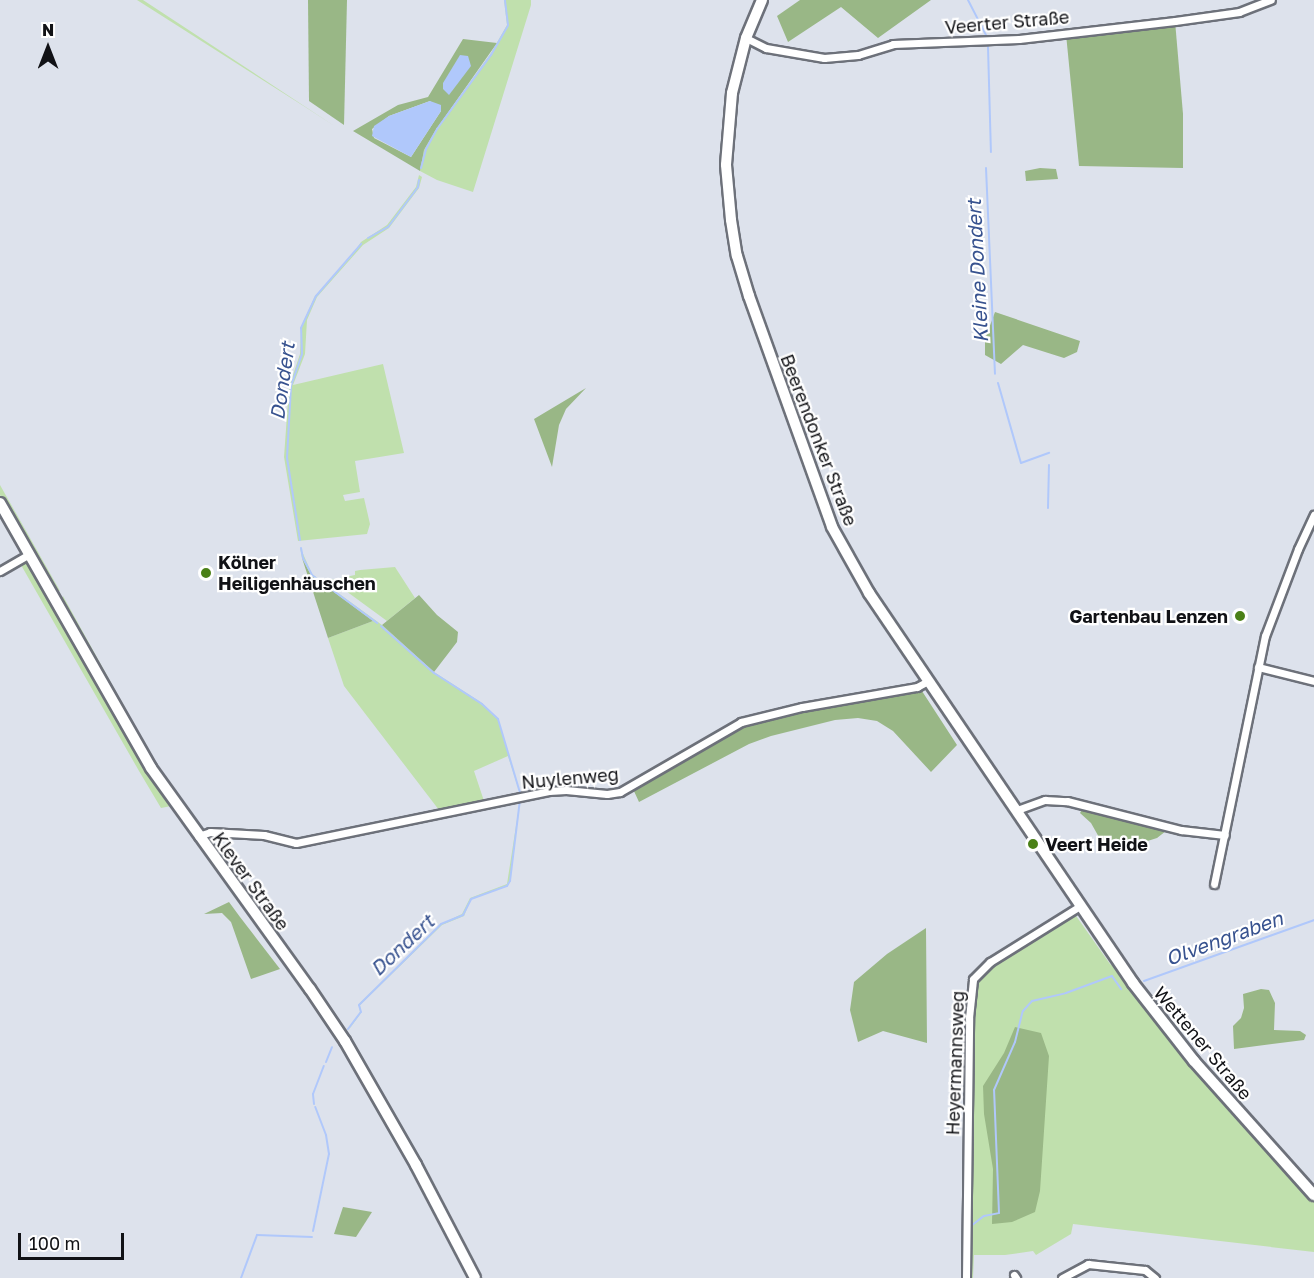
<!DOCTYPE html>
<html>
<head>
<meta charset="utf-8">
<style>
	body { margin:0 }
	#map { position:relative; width:1314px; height:1278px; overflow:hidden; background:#dde2ec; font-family:"Golos Text",sans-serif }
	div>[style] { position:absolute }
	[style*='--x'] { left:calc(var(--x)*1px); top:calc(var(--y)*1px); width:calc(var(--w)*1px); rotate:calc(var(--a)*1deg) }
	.green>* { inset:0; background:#c0e0ad }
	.forest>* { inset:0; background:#99b786 }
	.water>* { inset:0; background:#b0c8fb }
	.stream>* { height:2px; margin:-1px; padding:0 1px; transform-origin:1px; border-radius:1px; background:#b0c8fb }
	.roads { filter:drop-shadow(2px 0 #6d717a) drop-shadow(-2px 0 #6d717a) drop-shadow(0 2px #6d717a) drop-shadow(0 -2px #6d717a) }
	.street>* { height:7px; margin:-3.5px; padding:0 3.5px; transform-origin:3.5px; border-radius:3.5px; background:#fff }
	.secondary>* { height:10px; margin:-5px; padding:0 5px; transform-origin:5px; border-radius:5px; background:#fff }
	.primary>* { height:10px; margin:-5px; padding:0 5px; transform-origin:5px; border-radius:5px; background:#fff }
	.dots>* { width:16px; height:16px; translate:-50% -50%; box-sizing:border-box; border:3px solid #fff; border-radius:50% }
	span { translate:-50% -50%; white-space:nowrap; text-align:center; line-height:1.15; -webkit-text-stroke:4.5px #fff; paint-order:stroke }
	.street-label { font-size:18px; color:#111216 }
	.poi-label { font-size:18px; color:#111216; font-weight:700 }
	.left { translate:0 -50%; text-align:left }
	.right { translate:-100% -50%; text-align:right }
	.water-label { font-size:20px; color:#37528f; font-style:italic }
	.north { position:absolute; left:18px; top:18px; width:60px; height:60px; -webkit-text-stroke:4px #fff; paint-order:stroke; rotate:0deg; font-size:16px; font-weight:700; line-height:24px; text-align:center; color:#111216 }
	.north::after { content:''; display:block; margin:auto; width:21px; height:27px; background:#111216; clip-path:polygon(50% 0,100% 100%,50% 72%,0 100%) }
	.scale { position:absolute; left:18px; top:1233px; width:106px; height:27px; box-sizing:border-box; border:3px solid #111216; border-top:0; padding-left:8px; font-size:18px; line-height:21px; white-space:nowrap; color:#111216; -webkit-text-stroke:4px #fff; paint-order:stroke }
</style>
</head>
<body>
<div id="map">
	<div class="green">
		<div style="clip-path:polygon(137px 0,143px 0,336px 127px,302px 105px)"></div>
		<div style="clip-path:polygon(504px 0,531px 0,531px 5px,473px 192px,437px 180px,420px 171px,424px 150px,435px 131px,491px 53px,507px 25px)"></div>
		<div style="clip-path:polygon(419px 175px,422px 177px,419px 188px,389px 228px,363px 245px,317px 297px,307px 320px,305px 354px,293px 385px,383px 364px,404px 453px,355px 461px,360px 492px,343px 495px,345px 501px,364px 498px,370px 524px,367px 534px,298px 541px,284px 457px,289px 387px,300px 354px,301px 327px,315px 296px,351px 257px,361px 242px,387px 225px,416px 187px)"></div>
		<div style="clip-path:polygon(0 485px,60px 591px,55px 590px,0 495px)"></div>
		<div style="clip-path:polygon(300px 547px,312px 574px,382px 625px,434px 672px,482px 703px,498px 719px,520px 794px,508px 756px,474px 771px,484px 801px,439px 810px,344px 686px,328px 638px,373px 621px,311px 575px,302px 558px)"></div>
		<div style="clip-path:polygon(25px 561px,30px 563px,144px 764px,171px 806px,161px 808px,139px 771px,21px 565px,21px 562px)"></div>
		<div style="clip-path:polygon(395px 567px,415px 598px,387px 621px,331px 580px,355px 575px,355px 571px,360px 570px)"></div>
		<div style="clip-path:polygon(63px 596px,156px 764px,181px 800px,178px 802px,153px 764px,61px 601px)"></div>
		<div style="clip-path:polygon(520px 800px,510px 882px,507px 886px,471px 899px,464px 916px,442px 925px,360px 1005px,361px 1013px,348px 1031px,360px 1012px,359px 1004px,441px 924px,462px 914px,470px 898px,507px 884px)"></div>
		<div style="clip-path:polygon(1074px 913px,1110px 964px,1136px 981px,1189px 1050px,1314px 1202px,1314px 1252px,1073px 1224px,1071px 1234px,1036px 1255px,1033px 1251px,1005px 1255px,974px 1255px,973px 1278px,968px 1278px,974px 988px,976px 980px,991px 964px)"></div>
	</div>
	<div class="forest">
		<div style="clip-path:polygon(308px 0,347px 0,344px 125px,309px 101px)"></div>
		<div style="clip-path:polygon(800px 0,931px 0,878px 38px,841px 7px,788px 42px,777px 16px)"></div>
		<div style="clip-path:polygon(1175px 21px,1183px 114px,1183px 168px,1079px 166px,1066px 34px)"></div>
		<div style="clip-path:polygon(evenodd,463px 39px,497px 43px,435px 131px,424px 150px,420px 171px,353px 131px,398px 105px,428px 97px,463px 39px,430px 101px,441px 111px,411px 157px,374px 138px,372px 129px,389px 116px,430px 101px)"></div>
		<div style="clip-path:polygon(1040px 168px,1056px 169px,1058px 179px,1026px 181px,1025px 171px)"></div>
		<div style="clip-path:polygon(995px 312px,1080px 341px,1077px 352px,1064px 358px,1023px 345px,1001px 364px,985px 355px,985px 339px)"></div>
		<div style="clip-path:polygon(586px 388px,566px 409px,559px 425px,552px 467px,534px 419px)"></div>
		<div style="clip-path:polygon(302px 558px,311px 575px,373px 621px,328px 638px)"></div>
		<div style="clip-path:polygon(419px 595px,437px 615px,458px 632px,457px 642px,434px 672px,382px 625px)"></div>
		<div style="clip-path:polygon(920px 688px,957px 745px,931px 772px,893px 731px,877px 721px,858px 718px,835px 720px,771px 736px,749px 744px,639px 802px,633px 789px,742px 724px,802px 710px)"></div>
		<div style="clip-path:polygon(1083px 808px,1137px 823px,1166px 831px,1157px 838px,1113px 852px,1100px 839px,1091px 823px,1080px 813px)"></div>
		<div style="clip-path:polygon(229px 902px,240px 917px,280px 969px,251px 979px,231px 922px,222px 913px,204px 914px)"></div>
		<div style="clip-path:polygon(926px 928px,927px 1043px,883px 1031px,858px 1042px,850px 1010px,854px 982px,887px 954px)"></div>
		<div style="clip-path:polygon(1261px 989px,1269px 990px,1275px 1003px,1274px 1030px,1300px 1031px,1306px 1035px,1304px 1040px,1234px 1049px,1233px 1026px,1241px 1018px,1244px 1008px,1243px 994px)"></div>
		<div style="clip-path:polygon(1015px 1027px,1041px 1033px,1049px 1056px,1040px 1191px,1035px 1212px,1012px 1222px,992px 1224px,993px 1169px,984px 1114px,983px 1086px,1004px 1053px)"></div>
		<div style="clip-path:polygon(343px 1207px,372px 1212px,356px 1237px,334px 1234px)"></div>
	</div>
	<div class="water">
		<div style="clip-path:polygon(460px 55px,468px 56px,471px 66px,449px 95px,443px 89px,443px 83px)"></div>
		<div style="clip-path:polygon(430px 101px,441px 105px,441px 111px,411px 157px,372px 136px,374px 126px,389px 116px)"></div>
	</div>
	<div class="stream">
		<div style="--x:968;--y:0;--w:42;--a:62.8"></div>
		<div style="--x:988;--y:47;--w:105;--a:88.4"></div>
		<div style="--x:421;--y:168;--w:20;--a:-75"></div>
		<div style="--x:426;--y:149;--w:23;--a:-61"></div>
		<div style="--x:437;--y:129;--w:92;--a:-53.9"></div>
		<div style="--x:491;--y:55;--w:34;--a:-60"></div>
		<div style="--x:508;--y:25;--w:25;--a:-97"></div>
		<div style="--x:986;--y:168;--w:206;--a:87.5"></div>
		<div style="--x:368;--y:238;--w:23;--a:-29"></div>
		<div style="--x:388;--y:227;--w:50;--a:-53.1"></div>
		<div style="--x:418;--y:187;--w:7;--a:-82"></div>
		<div style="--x:998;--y:383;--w:83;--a:74"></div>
		<div style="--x:1021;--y:463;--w:30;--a:-20"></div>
		<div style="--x:1048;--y:508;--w:43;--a:-88.7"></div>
		<div style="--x:300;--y:540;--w:83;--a:-99"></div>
		<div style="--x:287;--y:458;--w:72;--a:-86.8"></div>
		<div style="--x:291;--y:386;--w:34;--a:-71"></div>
		<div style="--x:302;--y:354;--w:26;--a:-92"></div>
		<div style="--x:301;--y:328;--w:35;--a:-65"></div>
		<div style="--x:316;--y:296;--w:69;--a:-49.1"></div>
		<div style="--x:301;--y:548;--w:10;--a:79"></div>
		<div style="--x:303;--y:558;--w:19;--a:62"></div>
		<div style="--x:312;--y:575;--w:81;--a:36.4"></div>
		<div style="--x:381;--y:626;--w:71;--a:41.6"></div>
		<div style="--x:434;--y:673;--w:57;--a:32.9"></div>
		<div style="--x:482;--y:704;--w:22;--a:43"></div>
		<div style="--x:498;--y:719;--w:77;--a:73.4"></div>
		<div style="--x:1144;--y:981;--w:181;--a:-19.7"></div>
		<div style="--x:348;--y:1029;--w:21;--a:-53"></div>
		<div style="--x:361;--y:1012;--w:7;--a:-106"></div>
		<div style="--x:359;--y:1005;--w:115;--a:-44.6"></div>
		<div style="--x:441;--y:924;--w:24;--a:-22"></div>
		<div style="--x:463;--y:915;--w:18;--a:-63"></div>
		<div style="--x:471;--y:899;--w:38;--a:-20"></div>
		<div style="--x:507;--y:886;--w:6;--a:-59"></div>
		<div style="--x:510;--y:881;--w:82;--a:-83"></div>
		<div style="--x:326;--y:1062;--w:16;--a:-68"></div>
		<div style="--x:314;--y:1104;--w:10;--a:-96"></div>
		<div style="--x:313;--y:1094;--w:30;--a:-69"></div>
		<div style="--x:313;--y:1231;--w:79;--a:-78.3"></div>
		<div style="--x:329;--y:1154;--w:19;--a:-99"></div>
		<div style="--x:326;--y:1135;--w:30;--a:-111"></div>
		<div style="--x:971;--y:1231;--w:5;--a:-90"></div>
		<div style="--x:971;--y:1226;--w:16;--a:-38"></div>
		<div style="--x:984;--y:1216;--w:15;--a:-11"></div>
		<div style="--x:999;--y:1213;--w:123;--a:-92.3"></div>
		<div style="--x:994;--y:1090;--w:52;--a:-66.4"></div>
		<div style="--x:1015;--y:1042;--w:32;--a:-76"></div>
		<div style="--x:1023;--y:1011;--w:13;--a:-48"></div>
		<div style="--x:1032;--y:1001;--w:35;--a:-13"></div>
		<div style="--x:1066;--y:993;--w:49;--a:-20.3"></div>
		<div style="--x:1112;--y:976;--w:16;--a:55"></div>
		<div style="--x:241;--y:1278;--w:46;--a:-69.6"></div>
		<div style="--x:257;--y:1235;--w:55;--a:2.1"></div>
		<div style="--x:971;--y:1278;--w:43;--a:-90"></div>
	</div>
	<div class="roads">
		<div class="street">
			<div style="--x:746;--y:38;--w:22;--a:27"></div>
			<div style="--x:766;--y:48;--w:59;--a:9.8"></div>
			<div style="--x:824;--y:58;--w:34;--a:-5"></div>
			<div style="--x:858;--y:55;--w:37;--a:-17"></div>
			<div style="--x:893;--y:44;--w:126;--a:-2.3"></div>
			<div style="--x:1019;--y:39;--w:157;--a:-6.6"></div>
			<div style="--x:1175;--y:21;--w:65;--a:-8"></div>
			<div style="--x:1239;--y:12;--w:34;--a:-21"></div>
			<div style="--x:0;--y:571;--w:34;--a:-30"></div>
			<div style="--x:1258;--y:667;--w:58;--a:14"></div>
			<div style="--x:1017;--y:810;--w:30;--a:-20"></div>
			<div style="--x:1045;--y:800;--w:22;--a:3"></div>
			<div style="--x:1067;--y:801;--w:118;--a:14.3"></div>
			<div style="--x:1181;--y:830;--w:44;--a:6.5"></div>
			<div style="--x:198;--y:836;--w:13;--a:-18"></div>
			<div style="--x:210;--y:832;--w:54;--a:3.2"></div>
			<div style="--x:264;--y:835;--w:33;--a:14"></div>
			<div style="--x:296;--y:843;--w:258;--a:-11.6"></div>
			<div style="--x:549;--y:791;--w:17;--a:-3"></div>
			<div style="--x:566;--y:790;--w:41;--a:5.6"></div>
			<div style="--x:607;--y:794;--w:13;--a:-9"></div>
			<div style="--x:620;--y:792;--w:140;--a:-30"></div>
			<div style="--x:741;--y:722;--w:63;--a:-13.8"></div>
			<div style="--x:802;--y:707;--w:117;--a:-9.9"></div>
			<div style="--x:917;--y:687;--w:13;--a:-29"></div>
			<div style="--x:1214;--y:884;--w:253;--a:-78.4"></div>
			<div style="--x:1265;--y:636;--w:93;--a:-69.2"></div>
			<div style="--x:1298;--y:549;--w:38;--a:-65"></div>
			<div style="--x:1014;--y:1275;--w:4;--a:56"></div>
			<div style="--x:966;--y:1278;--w:260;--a:-89.3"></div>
			<div style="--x:969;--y:1018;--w:39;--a:-84"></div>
			<div style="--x:973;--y:979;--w:24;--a:-45"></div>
			<div style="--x:990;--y:962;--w:106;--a:-31.9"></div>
			<div style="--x:1062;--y:1278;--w:30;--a:-28"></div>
			<div style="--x:1088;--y:1264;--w:57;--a:6"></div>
			<div style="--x:1145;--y:1270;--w:13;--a:39"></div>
		</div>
		<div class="secondary">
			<div style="--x:762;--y:0;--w:41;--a:112.8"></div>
			<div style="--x:746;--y:38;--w:57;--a:104.3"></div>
			<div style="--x:732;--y:93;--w:72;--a:94.8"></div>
			<div style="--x:726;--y:165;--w:55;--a:84.8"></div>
			<div style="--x:731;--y:220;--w:36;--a:81"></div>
			<div style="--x:737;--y:256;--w:42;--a:73.3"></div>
			<div style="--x:749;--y:296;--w:245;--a:70.2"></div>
			<div style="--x:832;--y:527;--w:76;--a:60.7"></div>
			<div style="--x:869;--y:593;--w:471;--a:55.9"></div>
			<div style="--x:1133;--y:983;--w:99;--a:52"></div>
			<div style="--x:1194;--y:1061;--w:180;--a:48.2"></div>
		</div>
		<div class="primary">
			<div style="--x:0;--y:503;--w:305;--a:60.3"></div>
			<div style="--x:151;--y:768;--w:272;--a:54.3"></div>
			<div style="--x:310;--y:989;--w:63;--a:56.1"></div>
			<div style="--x:345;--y:1041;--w:143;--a:60.2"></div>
			<div style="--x:416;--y:1165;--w:127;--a:62.4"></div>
		</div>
	</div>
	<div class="dots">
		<div style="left:206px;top:573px;background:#4a8017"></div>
		<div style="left:1240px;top:616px;background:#4a8017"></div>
		<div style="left:1033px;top:844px;background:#4a8017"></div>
	</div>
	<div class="street-label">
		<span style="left:1007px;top:22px;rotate:-5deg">Veerter Straße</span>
		<span style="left:819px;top:440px;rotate:69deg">Beerendonker Straße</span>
		<span style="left:570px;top:778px;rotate:-5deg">Nuylenweg</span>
		<span style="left:251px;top:881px;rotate:54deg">Klever Straße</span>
		<span style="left:1203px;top:1043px;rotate:50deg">Wettener Straße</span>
		<span style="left:955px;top:1063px;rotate:-88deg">Heyermannsweg</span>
	</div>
	<div class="poi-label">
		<span class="left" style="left:218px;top:573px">Kölner<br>Heiligenhäuschen</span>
		<span class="right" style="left:1228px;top:616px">Gartenbau Lenzen</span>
		<span class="left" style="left:1045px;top:844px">Veert Heide</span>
	</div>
	<div class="water-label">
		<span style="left:977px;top:271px;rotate:-93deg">Kleine Dondert</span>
		<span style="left:282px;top:381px;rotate:-82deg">Dondert</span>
		<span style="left:1224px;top:938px;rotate:-20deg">Olvengraben</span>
		<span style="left:402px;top:945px;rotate:-43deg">Dondert</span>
	</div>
	<div class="north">N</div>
	<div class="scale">100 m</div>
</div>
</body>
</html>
